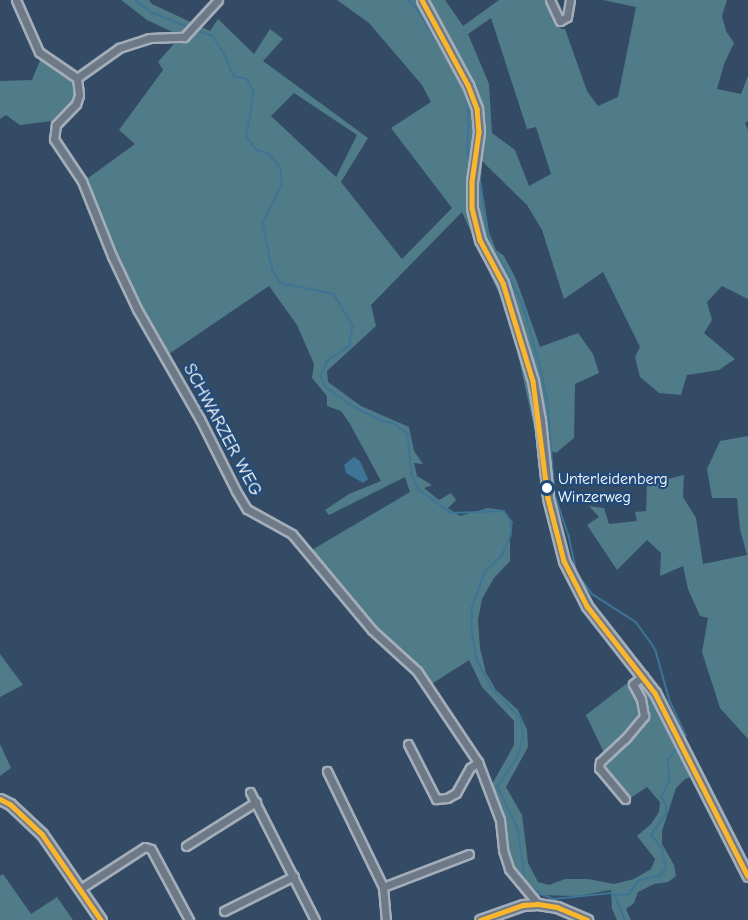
<!DOCTYPE html>
<html>
<head>
<meta charset="utf-8">
<style>
	body { margin:0 }
	#map { position:relative; width:748px; height:920px; overflow:hidden; background:#344b65; font-family:"Comic Neue",sans-serif }
	div>[style] { position:absolute }
	[style*='--x'] { left:calc(var(--x)*1px); top:calc(var(--y)*1px); width:calc(var(--w)*1px); rotate:calc(var(--a)*1deg) }
	.green>* { inset:0; background:#507b88 }
	.water>* { inset:0; background:#3e7495 }
	.stream>* { height:1.5px; margin:-0.75px; padding:0 0.75px; transform-origin:0.75px; border-radius:0.75px; background:#3e7495 }
	.roads { filter:drop-shadow(2px 0 #a4aeba) drop-shadow(-2px 0 #a4aeba) drop-shadow(0 2px #a4aeba) drop-shadow(0 -2px #a4aeba) }
	.minor>* { height:7px; margin:-3.5px; padding:0 3.5px; transform-origin:3.5px; border-radius:3.5px; background:#6d7986 }
	.secondary>* { height:9px; margin:-4.5px; padding:0 4.5px; transform-origin:4.5px; border-radius:4.5px; background:#6d7986 }
	.bus-1>* { height:4.5px; margin:-2.25px; padding:0 2.25px; transform-origin:2.25px; border-radius:2.25px; background:#fab62d }
	.dots>* { width:16px; height:16px; translate:-50% -50%; box-sizing:border-box; border:3px solid #1f4a7a; border-radius:50% }
	span { translate:-50% -50%; white-space:nowrap; text-align:center; line-height:1.15; -webkit-text-stroke:4.5px #1f4a7a; paint-order:stroke }
	.bus-label { font-size:16px; color:#fff }
	.left { translate:0 -50%; text-align:left }
	.street-label { font-size:18px; color:#fff }
</style>
</head>
<body>
<div id="map">
	<div class="green">
		<div style="clip-path:polygon(evenodd,121px 0,149px 0,152px 4px,210px 31px,218px 19px,254px 54px,270px 29px,283px 39px,263px 61px,368px 138px,341px 182px,402px 259px,452px 208px,391px 128px,431px 102px,422px 85px,369px 23px,337px 0,445px 0,463px 26px,499px 0,547px 0,553px 17px,561px 29px,565px 29px,587px 91px,598px 106px,618px 97px,636px 7px,603px 0,727px 0,722px 16px,726px 31px,734px 43px,724px 64px,717px 89px,741px 94px,748px 76px,748px 121px,745px 123px,748px 130px,748px 299px,722px 286px,707px 302px,712px 320px,704px 333px,735px 359px,719px 370px,687px 375px,681px 395px,659px 393px,640px 377px,635px 357px,640px 347px,603px 272px,564px 299px,542px 230px,527px 205px,482px 161px,481px 181px,489px 232px,496px 250px,504px 256px,516px 279px,540px 347px,578px 333px,593px 354px,599px 373px,575px 384px,574px 438px,556px 453px,540px 446px,537px 441px,510px 318px,462px 212px,371px 305px,376px 326px,327px 371px,328px 382px,361px 406px,409px 427px,414px 451px,423px 464px,414px 463px,417px 476px,432px 485px,424px 488px,439px 500px,451px 493px,456px 500px,448px 508px,460px 516px,488px 508px,502px 510px,510px 521px,510px 561px,494px 578px,482px 599px,478px 620px,480px 648px,486px 673px,496px 690px,518px 710px,527px 730px,528px 747px,506px 787px,522px 815px,528px 863px,538px 882px,549px 885px,565px 879px,588px 879px,614px 884px,634px 879px,651px 869px,655px 859px,637px 836px,651px 824px,659px 812px,660px 802px,647px 787px,629px 799px,604px 770px,607px 759px,586px 715px,639px 674px,657px 699px,694px 776px,685px 779px,676px 788px,662px 831px,662px 844px,674px 865px,676px 876px,668px 882px,654px 884px,638px 892px,634px 903px,626px 909px,631px 920px,617px 920px,612px 909px,611px 890px,577px 896px,534px 895px,519px 879px,506px 853px,504px 818px,491px 786px,514px 745px,514px 721px,482px 687px,469px 660px,424px 689px,407px 664px,353px 614px,357px 606px,310px 551px,410px 492px,405px 477px,329px 515px,325px 510px,349px 494px,381px 481px,350px 424px,341px 411px,327px 406px,327px 396px,312px 378px,314px 364px,297px 325px,269px 286px,163px 358px,109px 260px,84px 181px,135px 144px,119px 130px,163px 70px,158px 62px,181px 36px,147px 20px,121px 0,491px 18px,527px 129px,536px 127px,551px 174px,529px 186px,515px 150px,492px 133px,489px 84px,468px 34px,491px 18px,121px 0,294px 93px,357px 135px,336px 177px,271px 116px,294px 93px)"></div>
		<div style="clip-path:polygon(41px 58px,73px 79px,77px 91px,75px 99px,52px 121px,20px 125px,6px 115px,0 119px,0 81px,32px 80px)"></div>
		<div style="clip-path:polygon(748px 436px,748px 739px,720px 708px,702px 652px,708px 618px,700px 616px,688px 589px,683px 566px,660px 576px,661px 553px,647px 540px,617px 570px,587px 525px,599px 517px,589px 506px,604px 508px,609px 524px,637px 521px,635px 512px,646px 511px,647px 484px,684px 475px,683px 497px,696px 518px,703px 564px,747px 555px,740px 529px,737px 498px,712px 498px,707px 469px,720px 441px)"></div>
		<div style="clip-path:polygon(0 654px,23px 685px,0 697px)"></div>
		<div style="clip-path:polygon(0 744px,11px 768px,0 776px)"></div>
		<div style="clip-path:polygon(3px 874px,31px 914px,57px 897px,73px 920px,0 920px,0 876px)"></div>
	</div>
	<div class="water">
		<div style="clip-path:polygon(354px 457px,360px 461px,368px 479px,363px 483px,346px 473px,344px 465px)"></div>
	</div>
	<div class="stream">
		<div style="--x:136;--y:0;--w:19;--a:39"></div>
		<div style="--x:151;--y:12;--w:40;--a:22"></div>
		<div style="--x:408;--y:0;--w:14;--a:45"></div>
		<div style="--x:418;--y:10;--w:75;--a:58.6"></div>
		<div style="--x:195;--y:30;--w:19;--a:18"></div>
		<div style="--x:213;--y:36;--w:20;--a:57"></div>
		<div style="--x:224;--y:53;--w:25;--a:67"></div>
		<div style="--x:234;--y:76;--w:13;--a:13"></div>
		<div style="--x:247;--y:79;--w:15;--a:62"></div>
		<div style="--x:254;--y:92;--w:46;--a:98.8"></div>
		<div style="--x:247;--y:137;--w:16;--a:52"></div>
		<div style="--x:257;--y:150;--w:13;--a:18"></div>
		<div style="--x:269;--y:154;--w:18;--a:49"></div>
		<div style="--x:281;--y:168;--w:18;--a:87"></div>
		<div style="--x:282;--y:186;--w:42;--a:116.6"></div>
		<div style="--x:263;--y:224;--w:48;--a:78"></div>
		<div style="--x:273;--y:271;--w:14;--a:56"></div>
		<div style="--x:281;--y:283;--w:54;--a:11.7"></div>
		<div style="--x:334;--y:294;--w:37;--a:59"></div>
		<div style="--x:353;--y:326;--w:20;--a:99"></div>
		<div style="--x:350;--y:346;--w:27;--a:146"></div>
		<div style="--x:328;--y:361;--w:17;--a:115"></div>
		<div style="--x:321;--y:376;--w:12;--a:66"></div>
		<div style="--x:326;--y:387;--w:34;--a:36"></div>
		<div style="--x:354;--y:407;--w:32;--a:26"></div>
		<div style="--x:383;--y:421;--w:10;--a:11"></div>
		<div style="--x:393;--y:423;--w:19;--a:36"></div>
		<div style="--x:408;--y:434;--w:40;--a:84.3"></div>
		<div style="--x:412;--y:474;--w:17;--a:66"></div>
		<div style="--x:419;--y:490;--w:40;--a:34.9"></div>
		<div style="--x:452;--y:513;--w:52;--a:-2.2"></div>
		<div style="--x:504;--y:511;--w:14;--a:54"></div>
		<div style="--x:512;--y:522;--w:14;--a:94"></div>
		<div style="--x:511;--y:536;--w:22;--a:114"></div>
		<div style="--x:502;--y:556;--w:24;--a:135"></div>
		<div style="--x:485;--y:573;--w:37;--a:110"></div>
		<div style="--x:472;--y:608;--w:24;--a:90"></div>
		<div style="--x:472;--y:632;--w:28;--a:80"></div>
		<div style="--x:477;--y:660;--w:32;--a:62"></div>
		<div style="--x:492;--y:688;--w:42;--a:46"></div>
		<div style="--x:521;--y:718;--w:18;--a:81"></div>
		<div style="--x:524;--y:736;--w:22;--a:106"></div>
		<div style="--x:518;--y:757;--w:36;--a:124"></div>
		<div style="--x:498;--y:787;--w:47;--a:64.5"></div>
		<div style="--x:518;--y:829;--w:55;--a:81.6"></div>
		<div style="--x:526;--y:883;--w:21;--a:35"></div>
		<div style="--x:543;--y:895;--w:12;--a:20"></div>
		<div style="--x:554;--y:899;--w:57;--a:-6"></div>
		<div style="--x:611;--y:893;--w:4;--a:27"></div>
		<div style="--x:615;--y:895;--w:27;--a:68"></div>
		<div style="--x:461;--y:81;--w:24;--a:71"></div>
		<div style="--x:469;--y:104;--w:50;--a:91.1"></div>
		<div style="--x:468;--y:154;--w:8;--a:67"></div>
		<div style="--x:479;--y:172;--w:74;--a:81.4"></div>
		<div style="--x:490;--y:245;--w:19;--a:54"></div>
		<div style="--x:501;--y:260;--w:50;--a:63.9"></div>
		<div style="--x:523;--y:305;--w:62;--a:74.2"></div>
		<div style="--x:540;--y:365;--w:39;--a:78"></div>
		<div style="--x:548;--y:403;--w:92;--a:85.6"></div>
		<div style="--x:555;--y:495;--w:43;--a:71.1"></div>
		<div style="--x:569;--y:536;--w:38;--a:78"></div>
		<div style="--x:577;--y:573;--w:26;--a:54"></div>
		<div style="--x:592;--y:594;--w:52;--a:32.5"></div>
		<div style="--x:636;--y:622;--w:24;--a:54"></div>
		<div style="--x:650;--y:641;--w:12;--a:59"></div>
		<div style="--x:656;--y:651;--w:52;--a:74.4"></div>
		<div style="--x:670;--y:701;--w:38;--a:65"></div>
		<div style="--x:616;--y:895;--w:13;--a:-4"></div>
		<div style="--x:629;--y:894;--w:17;--a:-54"></div>
		<div style="--x:639;--y:880;--w:20;--a:-11"></div>
		<div style="--x:659;--y:876;--w:10;--a:-45"></div>
		<div style="--x:666;--y:869;--w:20;--a:-101"></div>
		<div style="--x:662;--y:849;--w:18;--a:-128"></div>
		<div style="--x:651;--y:835;--w:26;--a:-54"></div>
		<div style="--x:666;--y:814;--w:8;--a:-90"></div>
		<div style="--x:666;--y:806;--w:10;--a:-119"></div>
		<div style="--x:661;--y:797;--w:18;--a:-63"></div>
		<div style="--x:669;--y:781;--w:21;--a:-93"></div>
		<div style="--x:668;--y:760;--w:16;--a:-55"></div>
	</div>
	<div class="roads">
		<div class="minor">
			<div style="--x:16;--y:0;--w:57;--a:66.1"></div>
			<div style="--x:39;--y:52;--w:46;--a:34.4"></div>
			<div style="--x:550;--y:0;--w:23;--a:65"></div>
			<div style="--x:560;--y:21;--w:8;--a:-30"></div>
			<div style="--x:567;--y:17;--w:17;--a:-80"></div>
			<div style="--x:77;--y:78;--w:17;--a:83"></div>
			<div style="--x:79;--y:95;--w:9;--a:108"></div>
			<div style="--x:76;--y:104;--w:29;--a:134"></div>
			<div style="--x:56;--y:125;--w:14;--a:98"></div>
			<div style="--x:54;--y:139;--w:50;--a:56.3"></div>
			<div style="--x:82;--y:181;--w:81;--a:68.2"></div>
			<div style="--x:112;--y:256;--w:59;--a:64.7"></div>
			<div style="--x:137;--y:309;--w:127;--a:60.2"></div>
			<div style="--x:200;--y:419;--w:80;--a:63.4"></div>
			<div style="--x:236;--y:491;--w:21;--a:59"></div>
			<div style="--x:247;--y:509;--w:51;--a:29.1"></div>
			<div style="--x:292;--y:534;--w:125;--a:50.2"></div>
			<div style="--x:372;--y:630;--w:61;--a:42.3"></div>
			<div style="--x:417;--y:671;--w:110;--a:56.2"></div>
			<div style="--x:478;--y:762;--w:62;--a:69.2"></div>
			<div style="--x:500;--y:820;--w:30;--a:84"></div>
			<div style="--x:503;--y:850;--w:20;--a:72"></div>
			<div style="--x:509;--y:869;--w:45;--a:50.4"></div>
			<div style="--x:77;--y:78;--w:52;--a:-35.5"></div>
			<div style="--x:119;--y:48;--w:32;--a:-18"></div>
			<div style="--x:149;--y:38;--w:35;--a:-2"></div>
			<div style="--x:184;--y:37;--w:50;--a:-47.4"></div>
			<div style="--x:408;--y:744;--w:62;--a:63"></div>
			<div style="--x:436;--y:799;--w:11;--a:-5"></div>
			<div style="--x:447;--y:798;--w:10;--a:-29"></div>
			<div style="--x:456;--y:793;--w:29;--a:-61"></div>
			<div style="--x:470;--y:768;--w:10;--a:-37"></div>
			<div style="--x:327;--y:771;--w:129;--a:64.2"></div>
			<div style="--x:383;--y:887;--w:33;--a:85"></div>
			<div style="--x:250;--y:792;--w:144;--a:63.1"></div>
			<div style="--x:625;--y:799;--w:40;--a:-130"></div>
			<div style="--x:599;--y:768;--w:6;--a:-81"></div>
			<div style="--x:600;--y:762;--w:34;--a:-43"></div>
			<div style="--x:625;--y:739;--w:30;--a:-50"></div>
			<div style="--x:644;--y:716;--w:17;--a:-100"></div>
			<div style="--x:641;--y:699;--w:17;--a:-118"></div>
			<div style="--x:633;--y:684;--w:13;--a:-39"></div>
			<div style="--x:186;--y:846;--w:83;--a:-32.2"></div>
			<div style="--x:383;--y:887;--w:92;--a:-21"></div>
			<div style="--x:80;--y:889;--w:77;--a:-32.9"></div>
			<div style="--x:145;--y:847;--w:6;--a:18"></div>
			<div style="--x:151;--y:849;--w:81;--a:61.8"></div>
			<div style="--x:224;--y:911;--w:78;--a:-26.6"></div>
		</div>
		<div class="secondary">
			<div style="--x:422;--y:0;--w:97;--a:61.6"></div>
			<div style="--x:468;--y:85;--w:26;--a:69"></div>
			<div style="--x:477;--y:109;--w:23;--a:85"></div>
			<div style="--x:479;--y:132;--w:50;--a:98"></div>
			<div style="--x:472;--y:182;--w:26;--a:90"></div>
			<div style="--x:472;--y:208;--w:33;--a:76"></div>
			<div style="--x:480;--y:240;--w:49;--a:61.9"></div>
			<div style="--x:503;--y:283;--w:102;--a:73"></div>
			<div style="--x:533;--y:381;--w:40;--a:80"></div>
			<div style="--x:540;--y:420;--w:78;--a:84.1"></div>
			<div style="--x:548;--y:498;--w:65;--a:75.7"></div>
			<div style="--x:564;--y:561;--w:51;--a:62.9"></div>
			<div style="--x:587;--y:606;--w:110;--a:52"></div>
			<div style="--x:655;--y:693;--w:205;--a:63.1"></div>
			<div style="--x:0;--y:799;--w:11;--a:27"></div>
			<div style="--x:10;--y:804;--w:44;--a:43.2"></div>
			<div style="--x:42;--y:834;--w:104;--a:55.5"></div>
			<div style="--x:480;--y:920;--w:46;--a:-19.2"></div>
			<div style="--x:523;--y:905;--w:15;--a:-4"></div>
			<div style="--x:538;--y:904;--w:19;--a:9"></div>
			<div style="--x:557;--y:907;--w:33;--a:23"></div>
		</div>
	</div>
	<div class="bus-1">
		<div style="--x:422;--y:0;--w:97;--a:61.6"></div>
		<div style="--x:468;--y:85;--w:26;--a:69"></div>
		<div style="--x:477;--y:109;--w:23;--a:85"></div>
		<div style="--x:479;--y:132;--w:50;--a:98"></div>
		<div style="--x:472;--y:182;--w:26;--a:90"></div>
		<div style="--x:472;--y:208;--w:33;--a:76"></div>
		<div style="--x:480;--y:240;--w:49;--a:61.9"></div>
		<div style="--x:503;--y:283;--w:102;--a:73"></div>
		<div style="--x:533;--y:381;--w:118;--a:82.7"></div>
		<div style="--x:548;--y:498;--w:65;--a:75.7"></div>
		<div style="--x:564;--y:561;--w:51;--a:62.9"></div>
		<div style="--x:587;--y:606;--w:110;--a:52"></div>
		<div style="--x:655;--y:693;--w:205;--a:63.1"></div>
		<div style="--x:0;--y:799;--w:11;--a:27"></div>
		<div style="--x:10;--y:804;--w:44;--a:43.2"></div>
		<div style="--x:42;--y:834;--w:104;--a:55.5"></div>
		<div style="--x:480;--y:920;--w:46;--a:-19.2"></div>
		<div style="--x:523;--y:905;--w:15;--a:-4"></div>
		<div style="--x:538;--y:904;--w:19;--a:9"></div>
		<div style="--x:557;--y:907;--w:33;--a:23"></div>
	</div>
	<div class="dots">
		<div style="left:547px;top:488px;background:#fff"></div>
	</div>
	<div class="bus-label">
		<span class="left" style="left:558px;top:488px">Unterleidenberg<br>Winzerweg</span>
	</div>
	<div class="street-label">
		<span style="left:222px;top:430px;rotate:62deg">SCHWARZER WEG</span>
	</div>
</div>
</body>
</html>
